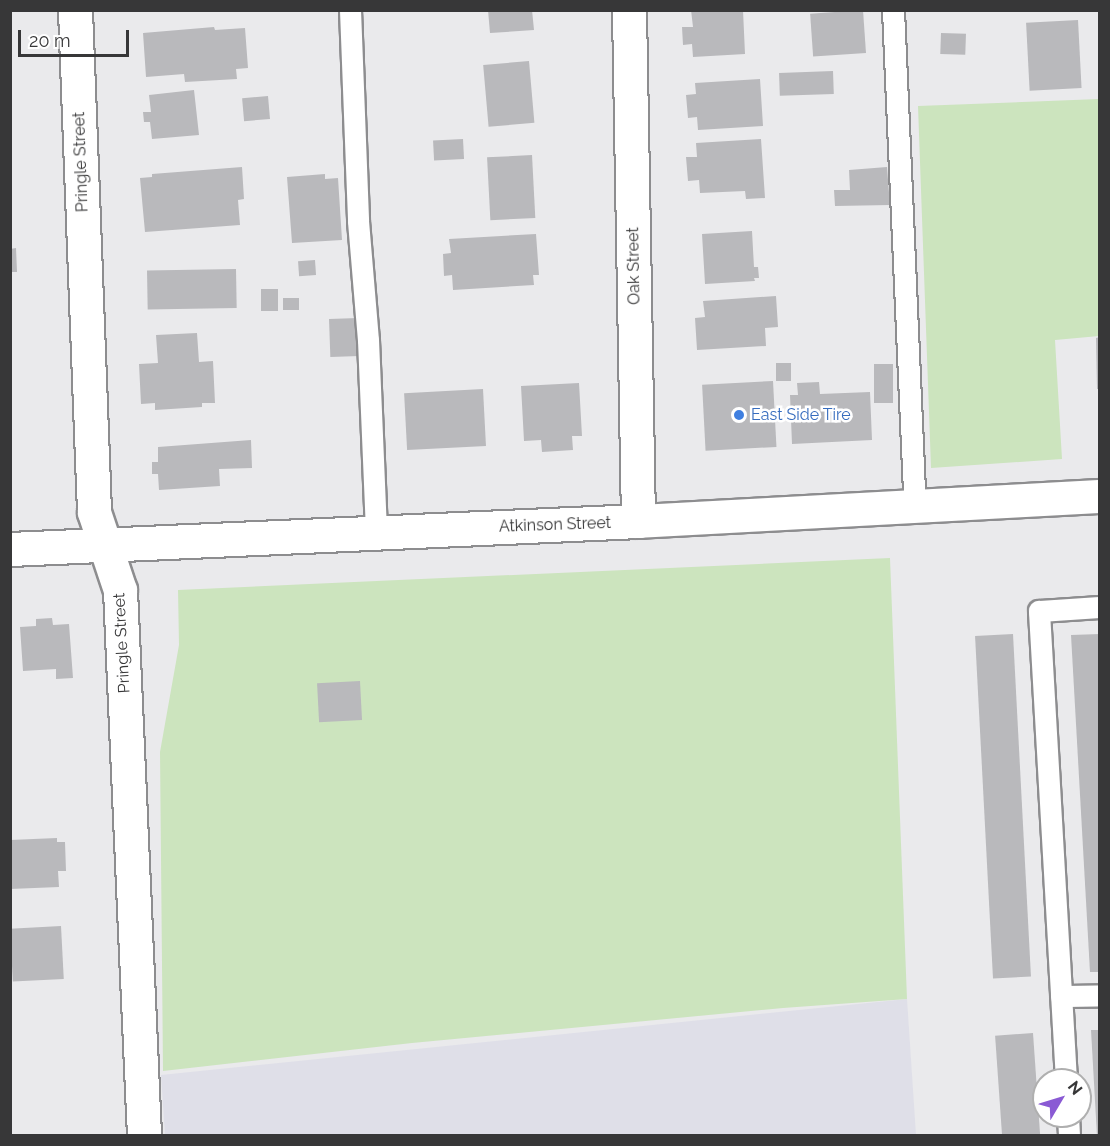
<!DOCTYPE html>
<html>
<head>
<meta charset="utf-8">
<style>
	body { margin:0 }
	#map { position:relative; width:1110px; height:1146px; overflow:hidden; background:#eaeaec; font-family:Raleway,sans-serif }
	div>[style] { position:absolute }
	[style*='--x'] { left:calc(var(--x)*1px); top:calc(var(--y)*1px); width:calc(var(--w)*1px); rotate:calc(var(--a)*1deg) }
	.built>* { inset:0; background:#dfdfe8 }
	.green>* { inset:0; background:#cce4be }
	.building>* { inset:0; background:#b9b9bc; transform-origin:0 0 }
	.roads { filter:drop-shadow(2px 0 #8d8d8f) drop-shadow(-2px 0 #8d8d8f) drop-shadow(0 2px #8d8d8f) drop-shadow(0 -2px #8d8d8f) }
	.lane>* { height:21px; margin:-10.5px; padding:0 10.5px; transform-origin:10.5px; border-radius:10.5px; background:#fff }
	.street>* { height:33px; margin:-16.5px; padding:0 16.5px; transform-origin:16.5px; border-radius:16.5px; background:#fff }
	.secondary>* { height:33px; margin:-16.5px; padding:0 16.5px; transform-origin:16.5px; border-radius:16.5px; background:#fff }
	.dots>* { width:16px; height:16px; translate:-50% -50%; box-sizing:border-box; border:3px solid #fff; border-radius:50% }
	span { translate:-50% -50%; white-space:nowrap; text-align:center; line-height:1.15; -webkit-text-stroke:5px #fff; paint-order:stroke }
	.street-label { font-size:16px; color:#373738 }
	.shop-label { font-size:16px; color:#366cbe }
	.left { translate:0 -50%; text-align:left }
	.frame { position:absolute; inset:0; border:12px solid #373738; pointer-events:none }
	.north { position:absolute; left:1032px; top:1068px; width:60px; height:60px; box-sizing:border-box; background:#fff; border:2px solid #afafaf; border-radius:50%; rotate:52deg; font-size:16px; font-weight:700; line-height:24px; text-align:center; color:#373738 }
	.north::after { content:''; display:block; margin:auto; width:21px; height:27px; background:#8a5ad4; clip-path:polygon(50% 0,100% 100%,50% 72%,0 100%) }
	.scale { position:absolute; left:18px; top:30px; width:111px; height:27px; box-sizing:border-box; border:3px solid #373738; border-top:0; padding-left:8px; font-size:18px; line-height:21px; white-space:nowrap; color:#373738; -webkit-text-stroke:4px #fff; paint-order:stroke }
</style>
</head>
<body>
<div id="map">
	<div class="built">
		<div style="clip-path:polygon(907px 999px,916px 1135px,165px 1135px,161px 1075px)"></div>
	</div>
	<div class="green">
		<div style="clip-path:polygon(1099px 99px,1099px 336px,1055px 340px,1062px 459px,931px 468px,918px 106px)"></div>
		<div style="clip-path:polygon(890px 558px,907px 999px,783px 1008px,412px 1043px,163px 1071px,160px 752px,179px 645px,178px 590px)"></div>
	</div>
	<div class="building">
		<div style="clip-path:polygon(488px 10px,532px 10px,534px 30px,490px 33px)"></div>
		<div style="clip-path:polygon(691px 10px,743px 10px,745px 54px,693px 57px,692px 44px,683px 45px,682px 27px,693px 27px)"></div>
		<div style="left:863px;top:10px;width:43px;height:53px;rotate:86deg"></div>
		<div style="left:1078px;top:20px;width:68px;height:52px;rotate:87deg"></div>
		<div style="clip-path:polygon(214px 27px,215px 30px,245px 28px,248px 68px,236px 69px,237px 79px,185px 82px,184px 74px,146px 77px,143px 33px)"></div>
		<div style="left:941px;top:33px;width:25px;height:21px;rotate:2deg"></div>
		<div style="left:529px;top:61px;width:62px;height:46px;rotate:85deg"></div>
		<div style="left:833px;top:71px;width:23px;height:54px;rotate:88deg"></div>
		<div style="clip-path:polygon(760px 79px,763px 126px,698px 130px,697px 117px,688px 118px,686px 95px,696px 94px,695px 83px)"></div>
		<div style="clip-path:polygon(194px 90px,199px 135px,152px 139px,150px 122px,144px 122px,143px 112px,151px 112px,149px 95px)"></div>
		<div style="left:268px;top:96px;width:23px;height:26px;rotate:85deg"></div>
		<div style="left:463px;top:139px;width:20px;height:30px;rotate:87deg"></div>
		<div style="clip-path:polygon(761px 139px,765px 198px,746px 199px,745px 191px,700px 193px,699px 180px,688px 181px,686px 157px,697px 157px,696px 143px)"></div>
		<div style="left:532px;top:155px;width:63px;height:45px;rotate:87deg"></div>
		<div style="clip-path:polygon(242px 167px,244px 199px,238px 200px,240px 225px,145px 232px,140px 178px,152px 177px,152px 174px)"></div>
		<div style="clip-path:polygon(887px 167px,890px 205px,835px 206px,834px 190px,850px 190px,849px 170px)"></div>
		<div style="clip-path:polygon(325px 174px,325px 179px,338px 178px,342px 240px,292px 243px,287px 177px)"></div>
		<div style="clip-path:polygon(752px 231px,754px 267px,758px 267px,759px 278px,754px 278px,755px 281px,705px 284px,702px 234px)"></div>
		<div style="clip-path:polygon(536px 234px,539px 275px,533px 275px,534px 285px,453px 290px,452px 275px,444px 276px,443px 254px,451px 253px,449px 239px)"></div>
		<div style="clip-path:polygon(16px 248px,17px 272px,10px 272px,10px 249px)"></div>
		<div style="left:315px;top:260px;width:15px;height:17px;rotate:86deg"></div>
		<div style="left:236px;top:269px;width:39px;height:89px;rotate:89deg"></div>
		<div style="left:261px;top:289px;width:17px;height:22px"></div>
		<div style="clip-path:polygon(776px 296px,778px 327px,765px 328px,766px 346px,697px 350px,695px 318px,705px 317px,703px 301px)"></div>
		<div style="left:283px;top:298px;width:16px;height:12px"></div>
		<div style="left:358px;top:318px;width:38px;height:29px;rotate:88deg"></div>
		<div style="clip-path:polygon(197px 333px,199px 362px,213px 361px,215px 403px,202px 403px,202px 407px,155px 410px,155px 403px,141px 404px,139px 364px,158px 363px,156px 335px)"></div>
		<div style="clip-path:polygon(1100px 337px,1100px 389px,1097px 389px,1096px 338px)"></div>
		<div style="left:776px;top:363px;width:15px;height:18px"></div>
		<div style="left:874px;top:364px;width:19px;height:39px"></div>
		<div style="left:773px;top:381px;width:66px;height:71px;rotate:87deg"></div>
		<div style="clip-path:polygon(819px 382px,820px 394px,870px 392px,872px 440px,792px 444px,790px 395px,798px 395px,797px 383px)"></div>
		<div style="clip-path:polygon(579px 383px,582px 436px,572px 436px,573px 450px,542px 452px,541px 440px,524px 441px,521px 386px)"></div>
		<div style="left:483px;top:389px;width:57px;height:79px;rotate:87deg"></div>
		<div style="clip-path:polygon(251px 440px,252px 468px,219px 469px,220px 486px,159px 490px,158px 474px,152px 474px,152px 462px,158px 462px,158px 447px)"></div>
		<div style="clip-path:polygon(52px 618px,53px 625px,69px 624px,73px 678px,56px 679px,56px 669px,23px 671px,20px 627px,36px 626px,36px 619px)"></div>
		<div style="left:1013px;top:634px;width:343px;height:38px;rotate:87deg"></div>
		<div style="clip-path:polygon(1100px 634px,1100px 972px,1090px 972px,1071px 635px)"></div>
		<div style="left:360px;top:681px;width:39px;height:43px;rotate:87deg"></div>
		<div style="clip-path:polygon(57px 838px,57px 842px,65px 842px,66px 871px,58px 871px,59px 887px,10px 889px,10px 840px)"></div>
		<div style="left:61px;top:926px;width:53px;height:51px;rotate:87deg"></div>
		<div style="clip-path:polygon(1091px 1030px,1100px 1030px,1100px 1136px,1097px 1136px)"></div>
		<div style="left:1033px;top:1033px;width:103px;height:38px;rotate:86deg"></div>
	</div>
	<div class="roads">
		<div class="lane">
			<div style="--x:350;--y:10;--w:211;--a:87.8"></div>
			<div style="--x:358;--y:221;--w:119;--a:85.2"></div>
			<div style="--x:368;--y:340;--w:192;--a:87.6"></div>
			<div style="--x:893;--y:10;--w:495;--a:87.5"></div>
			<div style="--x:1061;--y:996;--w:39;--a:-1"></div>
			<div style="--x:1066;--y:1080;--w:470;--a:-93.3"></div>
			<div style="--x:1039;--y:611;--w:61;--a:-3.8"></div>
			<div style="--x:1068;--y:1116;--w:20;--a:87"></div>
		</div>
		<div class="street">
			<div style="--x:75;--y:10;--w:502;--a:87.83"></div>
			<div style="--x:94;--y:512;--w:82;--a:71.6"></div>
			<div style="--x:120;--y:590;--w:547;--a:87.48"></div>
			<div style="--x:629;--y:10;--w:511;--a:88.99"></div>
		</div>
		<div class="secondary">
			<div style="--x:10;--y:549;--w:629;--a:-2.55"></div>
			<div style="--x:638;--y:521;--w:463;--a:-3.1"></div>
		</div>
	</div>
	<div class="dots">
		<div style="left:739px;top:415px;background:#3f7fe0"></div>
	</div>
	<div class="street-label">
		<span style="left:81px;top:162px;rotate:-92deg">Pringle Street</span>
		<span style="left:634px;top:266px;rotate:-91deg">Oak Street</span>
		<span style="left:555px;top:525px;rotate:-2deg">Atkinson Street</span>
		<span style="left:122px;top:643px;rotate:-93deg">Pringle Street</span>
	</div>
	<div class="shop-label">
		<span class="left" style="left:751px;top:415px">East Side Tire</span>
	</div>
	<div class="frame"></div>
	<div class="north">N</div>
	<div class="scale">20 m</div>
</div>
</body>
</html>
